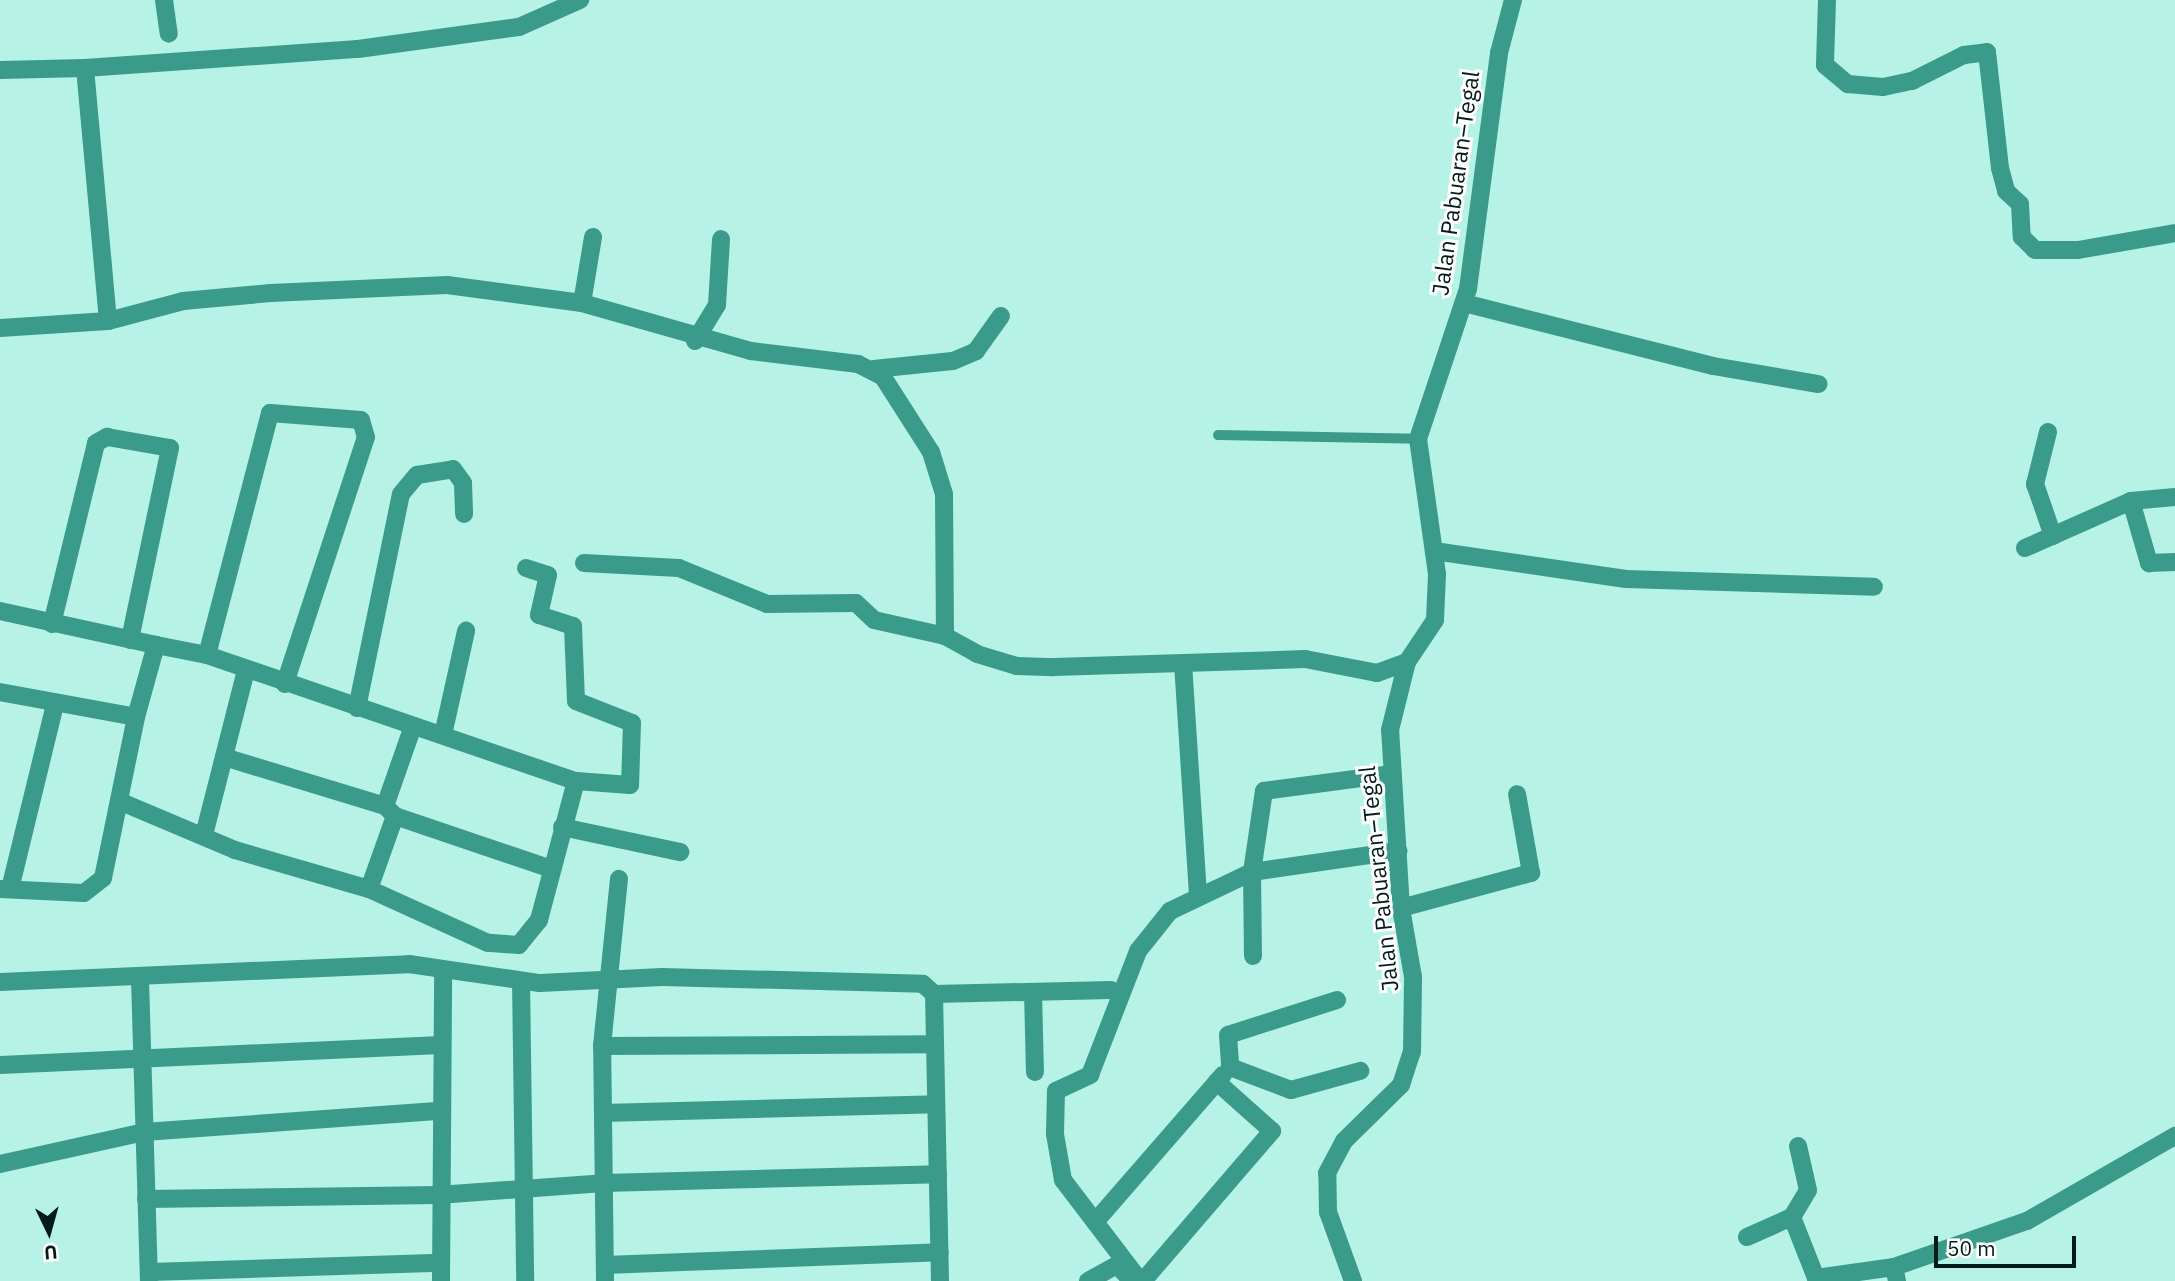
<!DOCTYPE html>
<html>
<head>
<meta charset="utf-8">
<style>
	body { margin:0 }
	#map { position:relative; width:2175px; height:1281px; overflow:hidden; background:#b6f3e6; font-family:"IBM Plex Sans",sans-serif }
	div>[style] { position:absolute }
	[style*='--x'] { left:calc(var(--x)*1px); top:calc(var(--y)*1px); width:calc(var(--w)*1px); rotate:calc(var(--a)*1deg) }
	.lane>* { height:10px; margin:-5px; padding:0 5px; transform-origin:5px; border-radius:5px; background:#3b9b8a }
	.street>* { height:18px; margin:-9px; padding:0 9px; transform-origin:9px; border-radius:9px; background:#3b9b8a }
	span { translate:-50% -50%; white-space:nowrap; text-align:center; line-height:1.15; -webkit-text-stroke:6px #fff; paint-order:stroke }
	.street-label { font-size:23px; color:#041c18 }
	.north { position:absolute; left:14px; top:1197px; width:70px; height:70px; -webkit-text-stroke:5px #fff; paint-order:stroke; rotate:175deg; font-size:19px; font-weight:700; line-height:28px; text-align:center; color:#041c18 }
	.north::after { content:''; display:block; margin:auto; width:24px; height:32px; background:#041c18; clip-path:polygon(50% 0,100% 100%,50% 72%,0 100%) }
	.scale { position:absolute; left:1934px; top:1236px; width:142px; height:32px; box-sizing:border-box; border:4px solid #041c18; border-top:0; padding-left:9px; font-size:21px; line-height:24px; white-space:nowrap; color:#041c18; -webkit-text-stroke:5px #fff; paint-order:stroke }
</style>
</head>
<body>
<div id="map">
	<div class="lane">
		<div style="--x:1218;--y:435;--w:200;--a:1.1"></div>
	</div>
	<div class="street">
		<div style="--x:164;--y:0;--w:34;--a:82"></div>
		<div style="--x:1827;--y:0;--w:65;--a:91.8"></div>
		<div style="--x:1825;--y:65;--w:30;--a:40"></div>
		<div style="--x:1848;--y:84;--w:35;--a:5"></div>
		<div style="--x:1883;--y:87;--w:30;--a:-12"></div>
		<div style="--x:1912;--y:81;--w:58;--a:-26.6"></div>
		<div style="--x:1964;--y:55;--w:23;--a:-7"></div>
		<div style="--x:1987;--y:52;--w:117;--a:83.6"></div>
		<div style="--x:2000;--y:168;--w:24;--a:75"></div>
		<div style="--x:2006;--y:191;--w:19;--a:43"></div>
		<div style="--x:2020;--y:204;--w:33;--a:87"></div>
		<div style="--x:2022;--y:237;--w:18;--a:45"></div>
		<div style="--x:2035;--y:250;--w:43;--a:0"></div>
		<div style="--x:2078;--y:250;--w:98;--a:-9.9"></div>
		<div style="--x:0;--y:70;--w:85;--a:-1.3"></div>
		<div style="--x:582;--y:303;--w:67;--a:-80.5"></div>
		<div style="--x:1464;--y:303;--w:257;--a:14.2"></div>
		<div style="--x:1713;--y:366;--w:107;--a:9.7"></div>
		<div style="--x:108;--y:321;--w:254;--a:-95.2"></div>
		<div style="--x:85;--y:68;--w:274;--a:-4"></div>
		<div style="--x:358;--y:49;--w:162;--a:-7.8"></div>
		<div style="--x:519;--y:27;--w:67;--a:-23.9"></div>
		<div style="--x:0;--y:328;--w:108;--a:-3.7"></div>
		<div style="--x:108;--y:321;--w:78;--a:-14.9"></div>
		<div style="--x:183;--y:301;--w:88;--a:-5.2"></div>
		<div style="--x:271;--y:293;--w:176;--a:-2.6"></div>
		<div style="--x:447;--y:285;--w:136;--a:7.6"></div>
		<div style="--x:582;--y:303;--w:176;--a:15.9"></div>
		<div style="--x:751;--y:351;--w:108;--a:6.9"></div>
		<div style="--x:858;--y:364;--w:28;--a:27"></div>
		<div style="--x:883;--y:377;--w:89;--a:57.4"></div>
		<div style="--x:931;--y:452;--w:44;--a:72.8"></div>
		<div style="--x:944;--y:494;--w:142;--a:89.6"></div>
		<div style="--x:945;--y:636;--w:37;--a:29"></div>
		<div style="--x:977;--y:654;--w:42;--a:16.7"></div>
		<div style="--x:1017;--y:666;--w:37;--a:2"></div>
		<div style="--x:1054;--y:667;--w:251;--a:-1.8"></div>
		<div style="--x:1305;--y:659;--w:73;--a:11"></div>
		<div style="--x:1377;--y:673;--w:32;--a:-20"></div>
		<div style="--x:695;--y:341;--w:42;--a:-58.6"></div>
		<div style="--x:717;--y:305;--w:66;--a:-86.5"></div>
		<div style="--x:874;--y:369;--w:79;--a:-5.8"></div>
		<div style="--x:953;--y:361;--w:25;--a:-23"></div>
		<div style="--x:976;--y:351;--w:43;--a:-54.5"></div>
		<div style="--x:2048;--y:432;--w:54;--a:104"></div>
		<div style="--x:2035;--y:484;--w:55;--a:70.9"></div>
		<div style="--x:2131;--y:501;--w:65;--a:73.8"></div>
		<div style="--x:2149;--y:563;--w:26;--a:-2"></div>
		<div style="--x:2025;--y:548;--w:116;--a:-23.9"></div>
		<div style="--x:2131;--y:501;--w:44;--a:-5.2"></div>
		<div style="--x:1434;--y:551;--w:194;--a:8.3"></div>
		<div style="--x:1626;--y:579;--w:248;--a:1.8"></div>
		<div style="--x:584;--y:563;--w:95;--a:3"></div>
		<div style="--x:679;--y:568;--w:95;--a:22.2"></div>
		<div style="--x:767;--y:604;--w:89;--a:-0.6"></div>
		<div style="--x:856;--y:603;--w:25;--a:43"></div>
		<div style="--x:874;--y:620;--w:73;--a:12.7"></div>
		<div style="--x:526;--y:568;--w:23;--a:18"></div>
		<div style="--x:548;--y:575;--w:41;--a:102.7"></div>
		<div style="--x:539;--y:615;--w:36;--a:18"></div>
		<div style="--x:573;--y:626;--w:75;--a:87.7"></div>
		<div style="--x:576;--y:701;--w:60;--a:21.4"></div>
		<div style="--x:632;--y:723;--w:62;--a:91.8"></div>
		<div style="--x:630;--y:785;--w:54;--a:-175.8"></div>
		<div style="--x:0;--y:611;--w:160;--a:12.3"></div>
		<div style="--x:52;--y:624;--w:186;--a:-76.3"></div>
		<div style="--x:96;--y:443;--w:13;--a:-29"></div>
		<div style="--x:107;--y:437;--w:64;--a:9.9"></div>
		<div style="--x:170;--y:448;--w:196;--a:101.8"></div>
		<div style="--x:207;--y:655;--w:250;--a:-75.4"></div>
		<div style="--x:270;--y:413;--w:91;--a:4.4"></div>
		<div style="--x:361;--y:420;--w:18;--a:74"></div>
		<div style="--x:366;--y:437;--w:260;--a:108.2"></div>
		<div style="--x:1183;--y:663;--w:232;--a:86.3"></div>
		<div style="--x:0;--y:692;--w:138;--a:10.4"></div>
		<div style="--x:357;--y:708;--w:218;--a:-78.4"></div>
		<div style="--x:401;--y:494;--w:25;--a:-50"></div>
		<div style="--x:417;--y:475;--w:36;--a:-9"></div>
		<div style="--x:453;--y:469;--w:17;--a:54"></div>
		<div style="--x:463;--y:483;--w:31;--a:88"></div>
		<div style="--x:443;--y:735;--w:107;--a:-77.5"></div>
		<div style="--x:224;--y:757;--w:168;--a:16.9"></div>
		<div style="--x:385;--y:806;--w:14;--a:45"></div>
		<div style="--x:395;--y:816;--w:77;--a:109.6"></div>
		<div style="--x:385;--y:806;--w:85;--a:-70.7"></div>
		<div style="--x:395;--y:816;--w:163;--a:18.7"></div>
		<div style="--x:562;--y:827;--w:121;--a:12"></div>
		<div style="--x:204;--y:835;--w:170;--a:-75.7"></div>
		<div style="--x:0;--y:889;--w:84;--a:2.7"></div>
		<div style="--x:84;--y:893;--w:24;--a:-38"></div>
		<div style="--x:103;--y:878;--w:164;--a:-78.4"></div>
		<div style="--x:136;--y:717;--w:75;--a:-74.5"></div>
		<div style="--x:156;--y:645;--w:52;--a:11.1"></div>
		<div style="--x:207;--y:655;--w:390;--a:18.9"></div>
		<div style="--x:576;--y:781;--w:144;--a:104.9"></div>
		<div style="--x:539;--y:920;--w:32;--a:129"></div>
		<div style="--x:519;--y:945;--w:31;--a:-176"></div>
		<div style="--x:488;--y:943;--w:131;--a:-155.6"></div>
		<div style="--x:369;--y:889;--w:140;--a:-163.8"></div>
		<div style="--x:235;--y:850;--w:126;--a:-157.1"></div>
		<div style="--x:10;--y:889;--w:189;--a:-76.3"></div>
		<div style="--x:1401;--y:908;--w:135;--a:-15.1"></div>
		<div style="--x:1531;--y:873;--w:80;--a:-100"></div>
		<div style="--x:1253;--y:956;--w:84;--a:-90.7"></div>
		<div style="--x:1252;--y:872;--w:82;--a:-81.6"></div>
		<div style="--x:1264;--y:791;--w:128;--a:-7.6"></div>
		<div style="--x:140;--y:979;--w:302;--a:88.3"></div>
		<div style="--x:521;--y:981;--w:300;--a:89.2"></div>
		<div style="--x:0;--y:982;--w:409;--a:-2.5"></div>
		<div style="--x:409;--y:964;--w:132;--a:8.3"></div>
		<div style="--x:540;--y:983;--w:122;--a:-2.8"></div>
		<div style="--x:662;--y:977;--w:261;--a:1.5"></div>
		<div style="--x:923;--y:984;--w:15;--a:42"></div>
		<div style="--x:934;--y:994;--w:287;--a:88.8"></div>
		<div style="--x:1033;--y:992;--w:80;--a:88.6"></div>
		<div style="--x:934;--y:994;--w:177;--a:-1.3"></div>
		<div style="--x:1337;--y:1000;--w:114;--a:162.2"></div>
		<div style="--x:1228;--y:1035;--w:32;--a:86"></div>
		<div style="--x:1230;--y:1067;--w:65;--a:20.7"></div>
		<div style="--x:1291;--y:1090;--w:72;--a:-15.4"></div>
		<div style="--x:602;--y:1046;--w:333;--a:-0.3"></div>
		<div style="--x:0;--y:1065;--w:441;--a:-2.6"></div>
		<div style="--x:603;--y:1113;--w:333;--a:-1.5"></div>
		<div style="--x:0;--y:1164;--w:148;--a:-12.5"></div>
		<div style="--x:144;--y:1132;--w:297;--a:-4.1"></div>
		<div style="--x:146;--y:1199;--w:292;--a:-0.8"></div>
		<div style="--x:438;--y:1195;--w:166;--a:-4.1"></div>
		<div style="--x:604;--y:1183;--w:334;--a:-1.5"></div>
		<div style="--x:1792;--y:1217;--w:31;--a:-59"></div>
		<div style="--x:1808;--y:1190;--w:45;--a:-102.8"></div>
		<div style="--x:1095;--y:1222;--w:195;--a:-49"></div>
		<div style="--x:1747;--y:1237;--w:49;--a:-24"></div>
		<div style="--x:1792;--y:1217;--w:66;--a:68.5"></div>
		<div style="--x:1816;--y:1278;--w:79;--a:-8"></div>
		<div style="--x:605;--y:1265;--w:335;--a:-2.2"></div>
		<div style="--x:149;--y:1272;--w:291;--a:-1.8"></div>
		<div style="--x:441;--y:1281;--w:311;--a:-89.6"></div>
		<div style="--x:605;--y:1281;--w:235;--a:-90.7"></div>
		<div style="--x:602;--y:1046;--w:168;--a:-84.2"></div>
		<div style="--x:1088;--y:1281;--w:33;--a:-29"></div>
		<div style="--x:1117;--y:1265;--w:18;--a:47"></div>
		<div style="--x:1140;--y:1281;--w:127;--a:-127.3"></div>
		<div style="--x:1063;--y:1180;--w:47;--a:-99.9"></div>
		<div style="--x:1055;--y:1134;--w:43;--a:-88.7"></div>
		<div style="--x:1056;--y:1091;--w:38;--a:-25"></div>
		<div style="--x:1090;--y:1075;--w:133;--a:-68.8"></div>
		<div style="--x:1138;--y:951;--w:51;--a:-51.3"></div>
		<div style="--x:1170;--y:911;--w:91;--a:-25.4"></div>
		<div style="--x:1252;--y:872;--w:148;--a:-8.2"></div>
		<div style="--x:1143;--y:1281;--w:198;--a:-49.3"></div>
		<div style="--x:1272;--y:1131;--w:74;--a:-138.3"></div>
		<div style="--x:1353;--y:1281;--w:73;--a:-109.9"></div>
		<div style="--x:1328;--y:1212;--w:39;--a:-91"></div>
		<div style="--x:1327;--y:1173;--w:36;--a:-62"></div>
		<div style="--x:1344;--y:1141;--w:80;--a:-44.5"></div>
		<div style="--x:1401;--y:1085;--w:35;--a:-72"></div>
		<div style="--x:1412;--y:1052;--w:75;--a:-89.2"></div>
		<div style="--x:1413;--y:977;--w:70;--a:-99.9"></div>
		<div style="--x:1401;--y:908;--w:178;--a:-93.5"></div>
		<div style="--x:1390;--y:730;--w:70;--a:-76"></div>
		<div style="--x:1407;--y:662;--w:50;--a:-56.3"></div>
		<div style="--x:1435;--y:620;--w:46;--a:-87.5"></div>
		<div style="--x:1437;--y:574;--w:136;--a:-98"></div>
		<div style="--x:1418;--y:439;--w:158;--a:-71.6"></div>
		<div style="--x:1468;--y:289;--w:238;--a:-82.5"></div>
		<div style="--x:1499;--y:53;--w:55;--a:-75.2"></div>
		<div style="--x:1897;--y:1281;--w:14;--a:-102"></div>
		<div style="--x:1894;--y:1267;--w:141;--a:-19.1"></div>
		<div style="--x:2027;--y:1221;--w:171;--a:-29.9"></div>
	</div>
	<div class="street-label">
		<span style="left:1455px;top:183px;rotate:-82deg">Jalan Pabuaran–Tegal</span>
		<span style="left:1378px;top:879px;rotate:-96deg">Jalan Pabuaran–Tegal</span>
	</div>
	<div class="north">U</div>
	<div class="scale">50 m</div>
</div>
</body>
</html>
